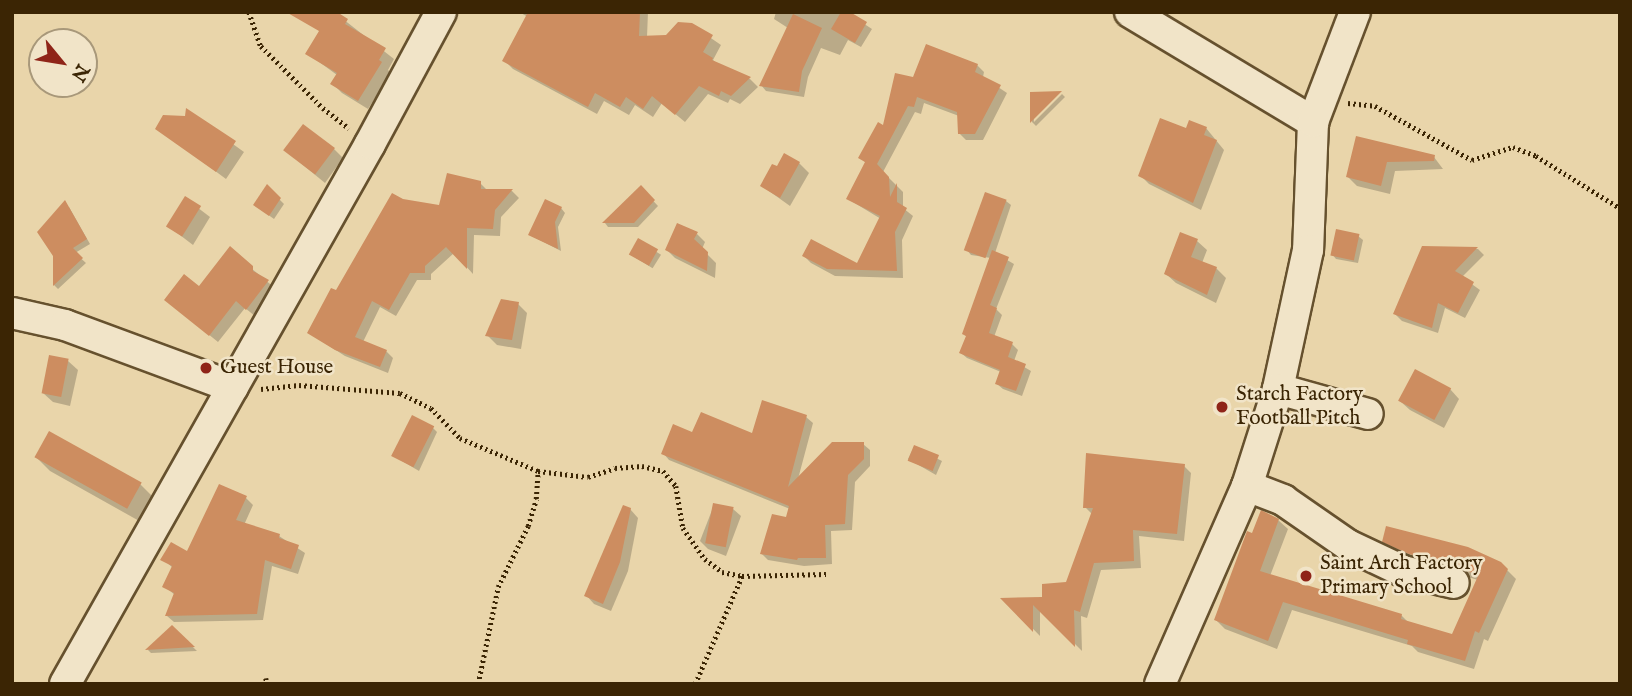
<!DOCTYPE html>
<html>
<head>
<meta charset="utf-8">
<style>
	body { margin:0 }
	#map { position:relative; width:1632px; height:696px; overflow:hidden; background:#e9d5aa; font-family:"IM FELL English",serif }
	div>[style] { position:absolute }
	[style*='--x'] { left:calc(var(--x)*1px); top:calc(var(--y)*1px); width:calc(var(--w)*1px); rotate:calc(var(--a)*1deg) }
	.shadow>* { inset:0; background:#0003; transform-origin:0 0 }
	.building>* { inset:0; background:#cd8d60; transform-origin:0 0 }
	.path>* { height:4.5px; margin-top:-2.25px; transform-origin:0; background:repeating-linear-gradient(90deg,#3b2504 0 2px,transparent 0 5.5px) }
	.roads { filter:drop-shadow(2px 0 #66512e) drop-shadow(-2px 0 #66512e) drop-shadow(0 2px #66512e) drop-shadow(0 -2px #66512e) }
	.minor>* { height:30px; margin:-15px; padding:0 15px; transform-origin:15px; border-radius:15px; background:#f1e4c8 }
	.dots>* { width:19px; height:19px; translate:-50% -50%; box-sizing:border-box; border:4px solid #f1e4c8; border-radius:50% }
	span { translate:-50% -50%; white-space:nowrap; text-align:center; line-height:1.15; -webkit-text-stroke:5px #f1e4c8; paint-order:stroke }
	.poi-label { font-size:21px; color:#3b2504 }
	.left { translate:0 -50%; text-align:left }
	.frame { position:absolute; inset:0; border:14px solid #3b2504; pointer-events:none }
	.north { position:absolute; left:28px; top:28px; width:70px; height:70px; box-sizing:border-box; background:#f1e4c8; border:2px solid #a8987a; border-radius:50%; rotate:120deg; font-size:19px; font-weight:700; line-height:28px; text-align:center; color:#3b2504 }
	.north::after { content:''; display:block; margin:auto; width:24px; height:32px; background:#8f2418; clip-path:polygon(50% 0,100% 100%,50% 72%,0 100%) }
</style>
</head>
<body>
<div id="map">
	<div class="shadow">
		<div style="clip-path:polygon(334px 12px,394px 59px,388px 70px,391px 73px,368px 109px,342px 93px,332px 83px,337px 75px,307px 53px)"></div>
		<div style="clip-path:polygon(519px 12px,648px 12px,647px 37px,667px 37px,692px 25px,721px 45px,713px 60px,717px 64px,750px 79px,758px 87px,740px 104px,730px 99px,728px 103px,708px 94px,685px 122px,662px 103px,653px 117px,635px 105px,629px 115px,604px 101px,597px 114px,513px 69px,504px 60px,528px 17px)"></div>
		<div style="clip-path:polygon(776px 12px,846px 12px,872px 29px,861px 47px,848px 40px,840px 55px,821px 48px,808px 77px,804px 97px,766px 91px,761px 85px,788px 28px,774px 19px)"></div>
		<div style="clip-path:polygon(977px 65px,984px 72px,983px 77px,1007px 93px,983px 140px,966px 140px,959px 133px,959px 116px,924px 103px,921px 114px,915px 112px,883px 172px,903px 192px,903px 208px,913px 216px,902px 240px,903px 278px,835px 276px,811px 263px,804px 256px,857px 266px,881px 219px,848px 199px,866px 163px,861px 158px,885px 127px,914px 79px)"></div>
		<div style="clip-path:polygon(1032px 93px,1034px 122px,1062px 94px,1065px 97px,1036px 126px,1032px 122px)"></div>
		<div style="clip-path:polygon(187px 111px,244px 152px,226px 179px,157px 128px,187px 118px)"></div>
		<div style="clip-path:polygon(1206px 128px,1224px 150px,1201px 210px,1149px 184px,1140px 175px,1187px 130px)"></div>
		<div style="clip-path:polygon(1358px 138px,1434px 157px,1443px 169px,1395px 171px,1390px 194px,1357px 186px,1348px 177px)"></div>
		<div style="clip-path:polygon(334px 149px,343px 158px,325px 183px,286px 151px)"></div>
		<div style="clip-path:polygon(799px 163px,809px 173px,790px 206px,762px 186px)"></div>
		<div style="clip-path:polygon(480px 183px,488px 191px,512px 191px,519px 198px,501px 217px,500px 236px,474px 235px,473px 274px,454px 253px,431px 274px,431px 280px,417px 280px,396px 316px,380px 307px,363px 342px,386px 351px,393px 358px,388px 373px,345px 356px,309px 333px,402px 201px,441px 207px)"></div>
		<div style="clip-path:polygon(267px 187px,284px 204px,274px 219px,260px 209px)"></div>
		<div style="clip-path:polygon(641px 188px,658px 206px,638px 227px,608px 227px,605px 223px)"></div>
		<div style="clip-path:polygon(185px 198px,210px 217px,193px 245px,168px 226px)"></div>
		<div style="clip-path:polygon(1006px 201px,1011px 205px,995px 253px,1014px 264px,996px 309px,1002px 315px,994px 337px,1012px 344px,1018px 350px,1014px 361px,1031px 371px,1022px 396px,1003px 389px,997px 384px,1001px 372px,967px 358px,961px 353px,967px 337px,964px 334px,991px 258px,971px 255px,967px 250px)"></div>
		<div style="clip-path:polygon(69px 207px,90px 244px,75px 253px,86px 263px,58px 289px,54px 285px,54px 255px)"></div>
		<div style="clip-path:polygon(561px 208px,565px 213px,558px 227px,561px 251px,530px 235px)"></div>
		<div style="clip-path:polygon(697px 234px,705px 242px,702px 249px,716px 263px,715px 278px,675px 258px,667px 250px)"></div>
		<div style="clip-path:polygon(1358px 236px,1363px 240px,1358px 263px,1336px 259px,1332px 254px)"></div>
		<div style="left:639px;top:241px;width:26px;height:16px;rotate:32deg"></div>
		<div style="clip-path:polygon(1197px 241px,1207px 250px,1202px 263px,1216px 268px,1226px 278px,1216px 303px,1176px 283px,1166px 274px)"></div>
		<div style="clip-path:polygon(1423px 247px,1478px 249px,1484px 255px,1462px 277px,1480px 290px,1465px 318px,1445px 308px,1438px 333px,1402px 321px,1395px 314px)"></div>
		<div style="clip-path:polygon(251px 268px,276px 289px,255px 316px,245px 308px,218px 342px,166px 300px)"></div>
		<div style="clip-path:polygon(518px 304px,527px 313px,521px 349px,497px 345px,487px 335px)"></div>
		<div style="clip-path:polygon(68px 361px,78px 370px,70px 406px,53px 402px,43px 393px)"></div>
		<div style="clip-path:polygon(1450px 389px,1459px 399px,1444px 428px,1410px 410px,1400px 401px)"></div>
		<div style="clip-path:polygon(806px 417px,813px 423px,798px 479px,863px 444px,870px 450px,870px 466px,855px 482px,852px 530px,831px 531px,832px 564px,804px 566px,768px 560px,762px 554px,787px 519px,790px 509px,669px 460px,663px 453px,693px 434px,754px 435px)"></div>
		<div style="clip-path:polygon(433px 428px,437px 432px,419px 471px,392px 455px)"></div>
		<div style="clip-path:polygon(914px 447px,942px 461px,936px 475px,908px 459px)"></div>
		<div style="clip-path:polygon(36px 457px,140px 484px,154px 498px,141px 522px,50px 471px)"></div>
		<div style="clip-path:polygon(1184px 466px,1191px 473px,1184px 541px,1139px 536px,1141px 568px,1101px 570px,1087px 618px,1081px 616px,1082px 651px,1040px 609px,1040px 636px,1004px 599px,1043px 599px,1067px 584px,1093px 515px,1085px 507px)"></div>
		<div style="clip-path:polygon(220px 486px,246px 498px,253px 505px,244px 525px,279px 536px,305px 553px,298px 574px,272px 566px,263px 620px,174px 622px,167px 616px,175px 595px,164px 586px,173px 568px,163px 559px,188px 553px)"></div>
		<div style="clip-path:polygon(714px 505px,733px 509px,741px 516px,726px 556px,708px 549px,700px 541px)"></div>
		<div style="clip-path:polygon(630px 509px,638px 518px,628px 571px,611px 611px,594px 604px,586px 595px)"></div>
		<div style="clip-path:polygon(1278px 520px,1288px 529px,1270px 576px,1401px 615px,1409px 623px,1453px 637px,1478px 580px,1420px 563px,1393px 551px,1384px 541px,1500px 563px,1516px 579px,1488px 641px,1484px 639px,1474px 669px,1418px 652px,1412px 646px,1292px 610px,1277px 649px,1225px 629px,1216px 620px,1253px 535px)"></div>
		<div style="clip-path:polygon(172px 627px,197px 651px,151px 653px,148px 650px)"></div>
	</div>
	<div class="building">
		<div style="clip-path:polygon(286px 12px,337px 12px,348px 19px,345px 24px,386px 48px,379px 60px,382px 62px,358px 101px,330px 84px,337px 73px,305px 54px,319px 31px)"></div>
		<div style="clip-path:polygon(528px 12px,640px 12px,639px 36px,666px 35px,678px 22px,692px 23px,713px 35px,703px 52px,713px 58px,712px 60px,751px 77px,731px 96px,721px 91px,719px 96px,699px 86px,675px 115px,652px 96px,643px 109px,626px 97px,620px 107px,595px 93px,588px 107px,502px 61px)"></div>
		<div style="clip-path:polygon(841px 12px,850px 12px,867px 22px,855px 43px,831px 29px)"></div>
		<div style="clip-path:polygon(793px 14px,822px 28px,802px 71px,799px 92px,759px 86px)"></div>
		<div style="clip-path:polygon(926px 44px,978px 64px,975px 72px,1001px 85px,975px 134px,958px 134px,957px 112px,917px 97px,914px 107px,908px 106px,877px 164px,889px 177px,890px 197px,897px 183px,897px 202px,907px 208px,895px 232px,897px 271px,827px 269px,802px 256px,811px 239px,857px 263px,880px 216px,846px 199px,865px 162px,858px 158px,878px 122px,883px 125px,895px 73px,913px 77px)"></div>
		<div style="clip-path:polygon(1062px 91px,1030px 123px,1030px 92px)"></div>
		<div style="clip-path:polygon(186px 108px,236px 141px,216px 172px,155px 129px,163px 115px,185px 116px)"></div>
		<div style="clip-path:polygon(1160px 118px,1186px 128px,1189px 120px,1207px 127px,1204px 135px,1217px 140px,1193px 203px,1138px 176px)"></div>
		<div style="left:303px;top:124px;width:40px;height:33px;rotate:37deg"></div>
		<div style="clip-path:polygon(1356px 136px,1435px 155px,1434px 161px,1387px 162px,1381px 186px,1346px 177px)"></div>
		<div style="clip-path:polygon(784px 153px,800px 162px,780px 198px,760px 186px,772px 164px,777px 166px)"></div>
		<div style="clip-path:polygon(447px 173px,481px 181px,481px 189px,513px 189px,495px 210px,493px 229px,467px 228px,467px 269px,446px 247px,425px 266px,425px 273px,410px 273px,389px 310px,372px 301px,355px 337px,387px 350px,380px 367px,335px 350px,307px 333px,331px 288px,336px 290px,392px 193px,403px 199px,439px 205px)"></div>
		<div style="clip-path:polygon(267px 184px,281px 198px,269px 216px,253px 205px)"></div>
		<div style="clip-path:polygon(641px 185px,655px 200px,634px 223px,602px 223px)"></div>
		<div style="left:985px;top:192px;width:23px;height:62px;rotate:20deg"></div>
		<div style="left:185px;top:196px;width:19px;height:36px;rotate:32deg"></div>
		<div style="clip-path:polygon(545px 199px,562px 207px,555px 222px,558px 249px,528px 235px)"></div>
		<div style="clip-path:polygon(65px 200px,87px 239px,73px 248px,83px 258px,53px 286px,53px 256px,37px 232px)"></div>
		<div style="clip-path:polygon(677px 223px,698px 232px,694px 239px,708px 252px,707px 271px,665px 250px)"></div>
		<div style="left:1336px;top:229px;width:24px;height:27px;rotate:12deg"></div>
		<div style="clip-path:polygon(1180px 232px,1198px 239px,1191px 257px,1217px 267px,1207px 295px,1164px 274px)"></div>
		<div style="left:638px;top:238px;width:23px;height:19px;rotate:29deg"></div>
		<div style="clip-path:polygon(230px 246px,253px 266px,253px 271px,269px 280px,246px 310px,236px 301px,209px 336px,164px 300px,184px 274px,199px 286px)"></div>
		<div style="clip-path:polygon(1422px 246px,1478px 247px,1455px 271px,1474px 282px,1458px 313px,1438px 303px,1432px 328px,1393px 314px)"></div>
		<div style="clip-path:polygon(992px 250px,1009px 257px,990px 305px,997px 308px,989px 333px,1013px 342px,1008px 357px,1026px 364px,1016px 391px,995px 384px,1000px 370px,959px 353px,966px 336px,962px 334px)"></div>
		<div style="clip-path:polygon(501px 299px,519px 302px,512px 340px,485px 336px)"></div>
		<div style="left:49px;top:355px;width:20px;height:39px;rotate:11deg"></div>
		<div style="left:1415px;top:369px;width:41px;height:36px;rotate:28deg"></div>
		<div style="clip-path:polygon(762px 400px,807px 415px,788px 487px,832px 442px,864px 442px,864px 459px,848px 475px,845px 524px,825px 525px,826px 558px,798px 558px,797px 560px,760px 554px,772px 514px,786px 517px,789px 506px,661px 454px,673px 424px,692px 432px,701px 412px,752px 433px)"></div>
		<div style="left:412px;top:415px;width:25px;height:46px;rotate:27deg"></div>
		<div style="left:49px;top:431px;width:106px;height:30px;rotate:29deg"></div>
		<div style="left:914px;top:445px;width:27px;height:17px;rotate:22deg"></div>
		<div style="clip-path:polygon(1086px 453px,1185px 464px,1177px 534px,1133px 530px,1134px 561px,1094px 563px,1080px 612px,1074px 610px,1075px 647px,1033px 605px,1033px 632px,1000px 598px,1042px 597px,1042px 584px,1066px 582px,1093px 508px,1083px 508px)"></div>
		<div style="clip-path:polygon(219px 484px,247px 496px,236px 520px,280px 534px,279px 538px,299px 545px,291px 569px,265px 560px,257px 614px,165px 616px,174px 593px,162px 587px,172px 566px,160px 560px,171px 542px,187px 551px)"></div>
		<div style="left:713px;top:503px;width:21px;height:41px;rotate:11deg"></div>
		<div style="clip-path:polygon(623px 505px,631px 508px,620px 562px,603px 604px,584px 596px)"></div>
		<div style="clip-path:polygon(1261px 510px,1279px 519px,1260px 571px,1402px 614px,1401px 619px,1452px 634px,1478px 576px,1458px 566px,1409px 554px,1382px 542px,1386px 526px,1468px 547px,1501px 562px,1508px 569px,1479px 633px,1475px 631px,1465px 661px,1407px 644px,1408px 640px,1283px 602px,1268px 641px,1214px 620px,1247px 531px,1252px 533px)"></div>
		<div style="clip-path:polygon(172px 625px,195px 647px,145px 650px)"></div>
	</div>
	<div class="path">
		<div style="--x:249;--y:12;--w:36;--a:71"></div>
		<div style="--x:261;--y:46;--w:88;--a:45"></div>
		<div style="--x:323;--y:108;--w:33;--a:38"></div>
		<div style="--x:1348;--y:103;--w:27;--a:6"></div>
		<div style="--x:1375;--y:106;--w:111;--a:29.1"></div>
		<div style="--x:1472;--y:160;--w:43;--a:-17.6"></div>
		<div style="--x:1513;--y:147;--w:25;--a:21"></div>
		<div style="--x:1536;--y:156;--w:99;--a:31.8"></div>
		<div style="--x:261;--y:389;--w:38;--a:-6"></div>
		<div style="--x:299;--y:385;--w:101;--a:4.5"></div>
		<div style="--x:400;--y:393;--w:34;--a:26"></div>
		<div style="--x:431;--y:408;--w:42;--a:46"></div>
		<div style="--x:460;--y:438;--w:85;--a:22.9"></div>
		<div style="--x:538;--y:471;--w:50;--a:6.8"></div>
		<div style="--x:588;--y:477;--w:28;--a:-18"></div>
		<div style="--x:615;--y:468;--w:27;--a:-4"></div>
		<div style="--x:642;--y:466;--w:22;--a:13"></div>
		<div style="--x:663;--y:471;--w:20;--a:49"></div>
		<div style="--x:676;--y:486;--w:43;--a:80.5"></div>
		<div style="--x:683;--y:528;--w:38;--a:55"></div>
		<div style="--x:705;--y:559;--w:21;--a:37"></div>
		<div style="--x:722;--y:572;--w:20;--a:11"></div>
		<div style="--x:742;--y:576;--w:84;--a:-1.4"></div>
		<div style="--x:266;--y:678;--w:6;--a:81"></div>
		<div style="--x:478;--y:684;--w:99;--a:-78.3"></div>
		<div style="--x:498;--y:587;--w:68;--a:-63.8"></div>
		<div style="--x:528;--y:526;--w:28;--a:-73"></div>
		<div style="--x:536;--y:499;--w:28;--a:-86"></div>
		<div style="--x:695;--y:684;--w:118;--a:-66.5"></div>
	</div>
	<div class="roads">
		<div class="minor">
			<div style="--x:1130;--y:12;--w:214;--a:31"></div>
			<div style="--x:1313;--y:122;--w:128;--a:92.2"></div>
			<div style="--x:1308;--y:250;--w:142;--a:102.2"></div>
			<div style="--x:1278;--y:389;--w:102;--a:107.7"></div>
			<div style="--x:1247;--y:486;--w:216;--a:113.7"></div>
			<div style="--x:1313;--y:122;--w:118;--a:-69.1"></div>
			<div style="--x:12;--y:313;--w:54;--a:12.8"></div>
			<div style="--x:65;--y:325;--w:179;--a:20.3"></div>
			<div style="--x:1278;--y:389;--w:93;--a:15.5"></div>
			<div style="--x:1247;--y:486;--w:39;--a:21"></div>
			<div style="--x:1283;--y:500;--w:79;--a:34.7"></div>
			<div style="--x:1348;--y:545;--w:61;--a:25.3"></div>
			<div style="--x:1403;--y:571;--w:52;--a:13.2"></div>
			<div style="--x:65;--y:684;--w:620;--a:-60.54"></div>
			<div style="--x:370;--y:144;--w:150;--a:-61.7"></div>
		</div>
	</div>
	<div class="dots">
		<div style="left:206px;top:368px;background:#8f2418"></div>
		<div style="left:1222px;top:407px;background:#8f2418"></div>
		<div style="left:1306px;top:576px;background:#8f2418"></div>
	</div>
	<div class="poi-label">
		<span class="left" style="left:220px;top:368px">Guest House</span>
		<span class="left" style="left:1236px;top:407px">Starch Factory<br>Football Pitch</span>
		<span class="left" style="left:1320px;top:576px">Saint Arch Factory<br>Primary School</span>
	</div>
	<div class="frame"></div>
	<div class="north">N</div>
</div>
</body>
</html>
